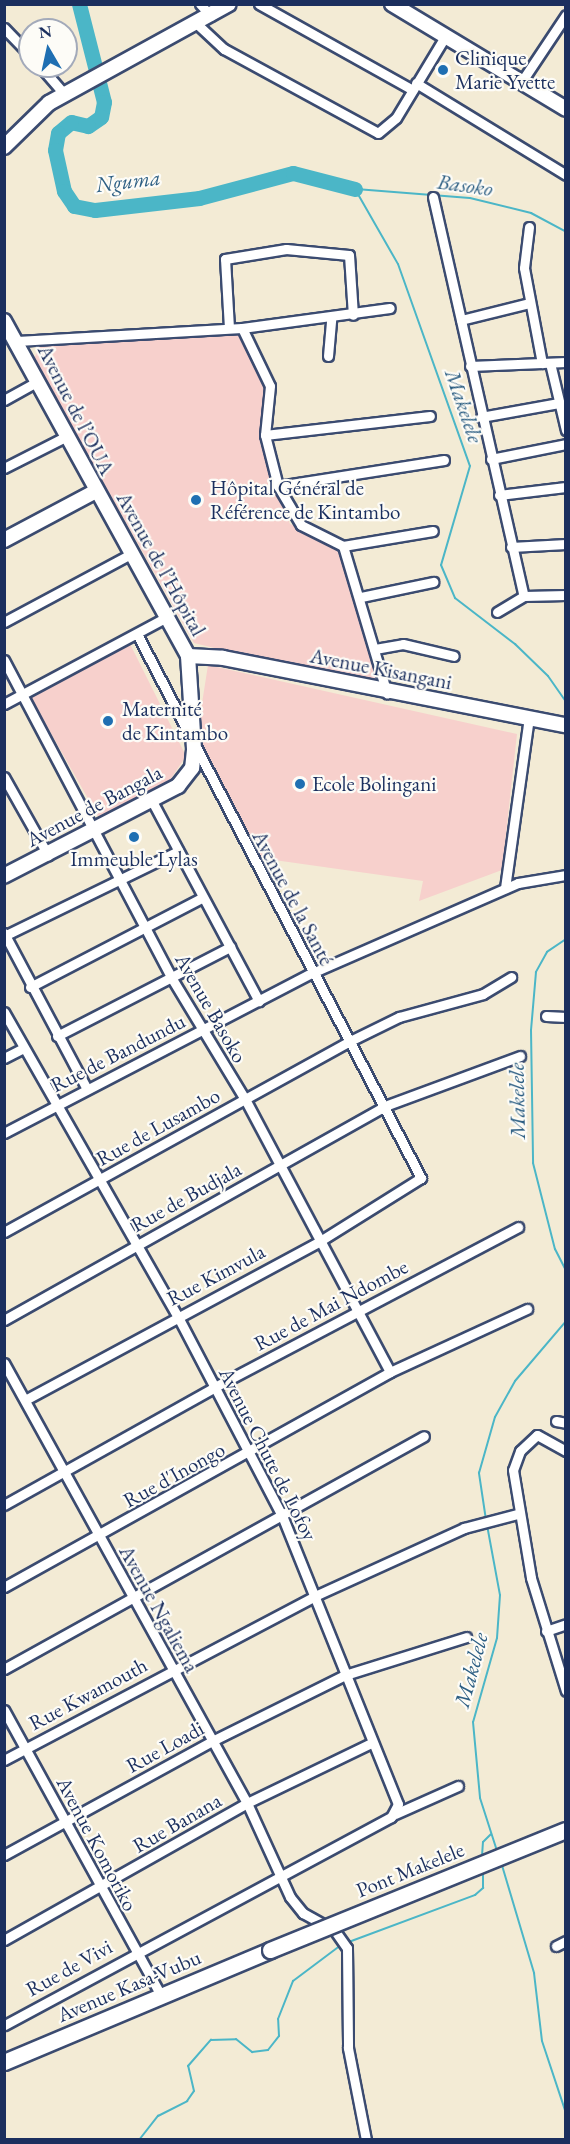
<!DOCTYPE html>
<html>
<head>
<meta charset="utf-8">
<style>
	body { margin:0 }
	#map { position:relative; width:570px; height:2144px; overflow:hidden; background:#f3ebd5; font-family:"EB Garamond",serif }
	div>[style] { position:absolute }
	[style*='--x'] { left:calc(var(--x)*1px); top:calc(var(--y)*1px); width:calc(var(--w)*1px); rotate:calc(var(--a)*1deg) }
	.built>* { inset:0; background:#f7d0cc }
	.stream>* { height:2px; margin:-1px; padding:0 1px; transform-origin:1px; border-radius:1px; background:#4bb6c7 }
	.river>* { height:15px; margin:-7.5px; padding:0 7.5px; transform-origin:7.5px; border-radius:7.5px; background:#4bb6c7 }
	.roads { filter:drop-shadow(2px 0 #3b4b70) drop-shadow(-2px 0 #3b4b70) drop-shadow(0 2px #3b4b70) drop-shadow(0 -2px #3b4b70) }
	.street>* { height:9px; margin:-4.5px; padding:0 4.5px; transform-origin:4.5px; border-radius:4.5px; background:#fff }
	.secondary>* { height:14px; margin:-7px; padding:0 7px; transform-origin:7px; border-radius:7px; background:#fff }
	.primary>* { height:15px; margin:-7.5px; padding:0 7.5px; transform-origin:7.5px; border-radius:7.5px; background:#fff }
	.bridges { filter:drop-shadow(2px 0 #3b4b70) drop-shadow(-2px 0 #3b4b70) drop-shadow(0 2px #3b4b70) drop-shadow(0 -2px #3b4b70) }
	.primary-bridge>* { height:15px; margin:-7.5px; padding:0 7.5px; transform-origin:7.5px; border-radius:7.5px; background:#fff }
	.dots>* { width:16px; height:16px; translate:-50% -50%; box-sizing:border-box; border:3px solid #fdfcf7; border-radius:50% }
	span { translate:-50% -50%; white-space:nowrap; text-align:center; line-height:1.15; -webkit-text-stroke:4.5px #fdfcf7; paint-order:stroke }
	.poi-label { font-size:21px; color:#1b2f5e }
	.left { translate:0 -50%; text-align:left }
	.street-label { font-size:21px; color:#1b2f5e }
	.water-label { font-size:22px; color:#2c5e83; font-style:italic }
	.frame { position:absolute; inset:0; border:6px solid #1b2f5e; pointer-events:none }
	.north { position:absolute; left:18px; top:18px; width:60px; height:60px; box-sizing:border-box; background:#fdfcf7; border:2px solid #a3aaba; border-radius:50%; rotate:351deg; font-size:16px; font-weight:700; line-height:24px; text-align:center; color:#1b2f5e }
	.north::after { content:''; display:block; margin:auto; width:21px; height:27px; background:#1f6fb2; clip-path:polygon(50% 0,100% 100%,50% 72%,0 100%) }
</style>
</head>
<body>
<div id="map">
	<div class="built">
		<div style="clip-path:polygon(240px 334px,266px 382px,260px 443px,290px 524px,339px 544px,384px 690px,194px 643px,34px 359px,40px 345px)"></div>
		<div style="clip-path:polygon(130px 644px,186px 756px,170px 780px,99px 818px,31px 698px)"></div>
		<div style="clip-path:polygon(208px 665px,517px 734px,502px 870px,419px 901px,423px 881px,260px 858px,206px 762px,198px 729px)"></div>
	</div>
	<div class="stream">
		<div style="--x:355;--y:189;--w:86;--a:60.2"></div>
		<div style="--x:398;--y:264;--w:214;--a:70.4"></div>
		<div style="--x:470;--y:466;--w:103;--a:106.3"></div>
		<div style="--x:441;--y:565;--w:36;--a:67"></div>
		<div style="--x:455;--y:598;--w:76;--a:37.5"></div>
		<div style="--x:515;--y:644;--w:46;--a:44.1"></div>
		<div style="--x:548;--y:676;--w:32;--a:55"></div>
		<div style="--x:356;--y:189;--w:114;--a:4.5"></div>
		<div style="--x:470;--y:198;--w:63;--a:13.8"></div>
		<div style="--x:531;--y:213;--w:40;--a:28"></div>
		<div style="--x:566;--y:939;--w:23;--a:146"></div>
		<div style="--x:547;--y:952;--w:23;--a:119"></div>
		<div style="--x:536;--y:972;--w:58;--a:94.9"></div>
		<div style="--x:531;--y:1030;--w:133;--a:89.1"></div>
		<div style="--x:533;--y:1163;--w:89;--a:75.7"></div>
		<div style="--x:555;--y:1249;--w:25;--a:63"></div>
		<div style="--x:486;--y:1520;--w:48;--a:-98.5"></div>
		<div style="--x:479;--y:1473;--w:58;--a:-74.1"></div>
		<div style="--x:495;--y:1417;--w:41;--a:-60.9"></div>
		<div style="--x:515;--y:1381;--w:79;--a:-49.6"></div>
		<div style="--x:487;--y:1525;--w:71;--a:79.5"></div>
		<div style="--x:500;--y:1595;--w:43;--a:94"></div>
		<div style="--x:497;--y:1638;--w:87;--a:105.9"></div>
		<div style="--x:473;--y:1722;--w:76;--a:84.7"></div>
		<div style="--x:480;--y:1798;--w:56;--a:72.2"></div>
		<div style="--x:482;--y:1856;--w:14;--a:-86"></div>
		<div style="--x:483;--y:1842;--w:11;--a:-45"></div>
		<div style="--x:501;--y:1862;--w:116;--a:73.4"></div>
		<div style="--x:534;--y:1973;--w:68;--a:83.3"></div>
		<div style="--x:542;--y:2041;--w:76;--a:71.6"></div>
		<div style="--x:346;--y:1943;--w:138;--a:-20.4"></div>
		<div style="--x:475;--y:1895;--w:11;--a:-41"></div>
		<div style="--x:483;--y:1888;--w:17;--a:-90"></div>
		<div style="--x:139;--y:2140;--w:31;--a:-52"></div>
		<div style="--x:158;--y:2116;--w:33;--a:-27"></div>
		<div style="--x:187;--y:2101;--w:12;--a:-55"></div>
		<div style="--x:194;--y:2091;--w:26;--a:-103"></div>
		<div style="--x:188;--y:2066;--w:35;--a:-49"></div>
		<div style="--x:211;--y:2040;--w:25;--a:-2"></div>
		<div style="--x:236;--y:2039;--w:21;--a:39"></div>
		<div style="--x:252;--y:2052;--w:16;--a:-7"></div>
		<div style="--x:268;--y:2050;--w:18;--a:-52"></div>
		<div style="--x:279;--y:2036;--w:17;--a:-93"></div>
		<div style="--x:278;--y:2019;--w:41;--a:-68.5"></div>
		<div style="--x:293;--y:1981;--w:60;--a:-36.9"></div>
	</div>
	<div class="river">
		<div style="--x:79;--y:4;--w:101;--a:75.7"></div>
		<div style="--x:104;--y:102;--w:15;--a:101"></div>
		<div style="--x:101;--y:117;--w:16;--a:145"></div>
		<div style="--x:88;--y:126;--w:17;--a:-167"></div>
		<div style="--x:71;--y:122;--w:17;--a:140"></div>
		<div style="--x:58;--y:133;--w:17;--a:100"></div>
		<div style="--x:55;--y:150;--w:42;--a:77.6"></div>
		<div style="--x:64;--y:191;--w:18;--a:56"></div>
		<div style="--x:74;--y:206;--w:21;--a:11"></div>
		<div style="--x:95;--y:210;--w:105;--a:-6.6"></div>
		<div style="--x:199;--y:198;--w:97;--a:-14.9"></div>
		<div style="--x:293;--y:173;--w:64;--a:14.5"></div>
	</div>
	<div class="roads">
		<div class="street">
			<div style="--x:200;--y:4;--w:16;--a:47"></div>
			<div style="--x:259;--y:4;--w:176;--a:29.2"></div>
			<div style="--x:197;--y:24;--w:37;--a:43"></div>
			<div style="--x:224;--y:49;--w:175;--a:28.6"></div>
			<div style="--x:378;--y:133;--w:23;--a:-40"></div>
			<div style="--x:396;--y:118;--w:97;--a:-58.9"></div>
			<div style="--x:4;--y:28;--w:37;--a:46"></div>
			<div style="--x:40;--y:66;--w:37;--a:49"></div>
			<div style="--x:522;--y:81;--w:79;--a:-56.3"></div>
			<div style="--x:416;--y:83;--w:176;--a:31.5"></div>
			<div style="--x:433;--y:197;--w:409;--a:77.2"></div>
			<div style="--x:529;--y:227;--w:41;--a:97"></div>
			<div style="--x:524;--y:268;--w:97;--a:79.3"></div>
			<div style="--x:461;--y:320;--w:70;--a:-14"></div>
			<div style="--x:229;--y:328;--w:69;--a:-93.3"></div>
			<div style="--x:225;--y:259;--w:62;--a:-9.3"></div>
			<div style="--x:286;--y:249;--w:63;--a:5.4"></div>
			<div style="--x:349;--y:255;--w:60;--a:86.2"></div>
			<div style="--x:242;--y:328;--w:64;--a:64.2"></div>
			<div style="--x:270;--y:386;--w:49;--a:95.8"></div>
			<div style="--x:265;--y:435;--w:53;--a:75.7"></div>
			<div style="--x:278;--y:486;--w:45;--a:59.5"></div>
			<div style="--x:301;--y:525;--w:47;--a:26.6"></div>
			<div style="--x:343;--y:546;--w:154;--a:73.4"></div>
			<div style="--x:17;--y:341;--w:225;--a:-3.3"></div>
			<div style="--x:242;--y:328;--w:149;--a:-7.7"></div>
			<div style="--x:328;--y:356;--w:37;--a:-85"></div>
			<div style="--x:550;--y:363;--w:69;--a:76.6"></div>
			<div style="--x:470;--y:366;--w:96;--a:-2.4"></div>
			<div style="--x:4;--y:400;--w:39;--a:-29"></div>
			<div style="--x:481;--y:417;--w:79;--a:-10.2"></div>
			<div style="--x:265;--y:435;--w:166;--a:-6.6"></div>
			<div style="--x:491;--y:459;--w:76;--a:-11.3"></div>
			<div style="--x:4;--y:468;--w:71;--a:-26.9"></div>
			<div style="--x:278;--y:486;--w:168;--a:-8.9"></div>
			<div style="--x:499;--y:495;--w:67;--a:-6.8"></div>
			<div style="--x:343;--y:546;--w:91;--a:-9.5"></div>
			<div style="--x:511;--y:547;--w:55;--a:-3.1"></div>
			<div style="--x:361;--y:597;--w:74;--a:-11.8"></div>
			<div style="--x:497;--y:612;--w:31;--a:-31"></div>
			<div style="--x:524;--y:596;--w:42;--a:-1.4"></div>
			<div style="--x:4;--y:622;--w:142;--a:-28.2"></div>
			<div style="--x:375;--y:649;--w:28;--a:-10"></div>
			<div style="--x:403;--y:644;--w:52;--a:13.2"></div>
			<div style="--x:4;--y:660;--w:358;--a:62.2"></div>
			<div style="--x:171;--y:977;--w:143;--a:58.8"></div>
			<div style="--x:245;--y:1099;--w:309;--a:62"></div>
			<div style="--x:4;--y:704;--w:183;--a:-28.1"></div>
			<div style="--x:4;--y:777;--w:90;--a:60.6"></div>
			<div style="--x:152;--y:801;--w:227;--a:61.9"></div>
			<div style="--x:505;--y:888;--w:173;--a:-82"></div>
			<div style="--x:4;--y:933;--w:177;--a:62"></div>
			<div style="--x:4;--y:936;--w:194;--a:-26"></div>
			<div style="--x:30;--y:987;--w:191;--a:-27.4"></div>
			<div style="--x:4;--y:1012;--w:349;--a:60.3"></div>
			<div style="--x:177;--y:1315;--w:229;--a:62.4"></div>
			<div style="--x:283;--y:1518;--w:308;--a:68.1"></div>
			<div style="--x:398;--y:1804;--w:15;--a:118"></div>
			<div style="--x:391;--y:1817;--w:439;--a:151.7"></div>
			<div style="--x:546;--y:1016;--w:20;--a:3"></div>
			<div style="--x:57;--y:1036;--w:195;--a:-27.2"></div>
			<div style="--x:4;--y:1058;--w:22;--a:-27"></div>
			<div style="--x:4;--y:1133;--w:347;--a:-27.5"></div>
			<div style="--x:312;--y:973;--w:225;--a:-23.6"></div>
			<div style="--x:518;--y:883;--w:49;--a:-9.5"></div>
			<div style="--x:4;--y:1232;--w:395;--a:-28.9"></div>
			<div style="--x:350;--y:1041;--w:55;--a:-26.1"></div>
			<div style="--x:399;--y:1017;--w:87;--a:-15.3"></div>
			<div style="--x:483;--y:994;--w:33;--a:-31"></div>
			<div style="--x:4;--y:1320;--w:437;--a:-29.3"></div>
			<div style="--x:385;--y:1106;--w:144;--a:-20.3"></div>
			<div style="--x:4;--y:1363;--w:503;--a:61.09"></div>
			<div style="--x:247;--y:1803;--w:103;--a:65.4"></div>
			<div style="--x:290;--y:1897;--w:21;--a:51"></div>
			<div style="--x:303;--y:1913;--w:37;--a:29"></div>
			<div style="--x:335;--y:1931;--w:21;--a:55"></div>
			<div style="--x:347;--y:1948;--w:100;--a:89.4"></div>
			<div style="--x:348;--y:2048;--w:94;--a:78.9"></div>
			<div style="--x:25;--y:1400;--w:335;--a:-28.3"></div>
			<div style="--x:320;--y:1241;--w:119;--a:-32"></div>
			<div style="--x:421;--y:1178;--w:614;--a:-117.57"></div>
			<div style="--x:556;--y:1421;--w:10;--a:11"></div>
			<div style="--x:566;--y:1451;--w:33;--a:-151"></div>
			<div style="--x:537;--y:1435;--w:23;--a:137"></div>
			<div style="--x:520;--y:1451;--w:20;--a:110"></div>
			<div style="--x:513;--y:1470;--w:109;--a:80.5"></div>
			<div style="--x:531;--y:1578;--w:118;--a:72.8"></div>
			<div style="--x:4;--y:1505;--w:240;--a:-29.2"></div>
			<div style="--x:213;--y:1388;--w:345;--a:-27.8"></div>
			<div style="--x:4;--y:1587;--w:442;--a:-29.1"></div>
			<div style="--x:390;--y:1372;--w:151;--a:-24.7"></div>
			<div style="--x:546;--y:1631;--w:21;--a:-19"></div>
			<div style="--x:4;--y:1669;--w:480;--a:-29"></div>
			<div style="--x:4;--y:1710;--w:324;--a:61.2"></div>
			<div style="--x:4;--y:1760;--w:354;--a:-27.8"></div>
			<div style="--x:317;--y:1595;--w:162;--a:-24.5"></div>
			<div style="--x:464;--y:1528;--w:55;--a:-14.8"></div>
			<div style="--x:395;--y:1814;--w:69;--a:-24"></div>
			<div style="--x:4;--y:1855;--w:235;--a:-28.7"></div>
			<div style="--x:210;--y:1742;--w:151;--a:-26.4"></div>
			<div style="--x:345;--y:1675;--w:127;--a:-17.4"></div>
			<div style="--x:4;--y:1940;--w:279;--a:-29.4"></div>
			<div style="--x:247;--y:1803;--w:138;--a:-25.8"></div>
			<div style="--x:556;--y:1946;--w:11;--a:-27"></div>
		</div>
		<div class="secondary">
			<div style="--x:392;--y:4;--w:203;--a:31.1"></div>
			<div style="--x:4;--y:147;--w:63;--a:-44.4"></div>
			<div style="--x:49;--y:103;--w:205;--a:-28.8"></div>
			<div style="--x:4;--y:321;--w:382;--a:61.2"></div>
			<div style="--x:188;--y:656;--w:94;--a:86.3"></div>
			<div style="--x:194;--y:750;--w:18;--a:96"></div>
			<div style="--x:192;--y:768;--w:23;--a:128"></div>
			<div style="--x:178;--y:786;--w:196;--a:152.7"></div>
			<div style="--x:4;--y:540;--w:104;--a:-28"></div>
			<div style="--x:188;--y:656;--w:35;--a:3"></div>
			<div style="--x:223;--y:658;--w:349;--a:11.1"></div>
		</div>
		<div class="primary">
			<div style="--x:4;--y:2062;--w:289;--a:-22.8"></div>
		</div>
	</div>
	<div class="bridges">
		<div class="primary-bridge">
			<div style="--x:270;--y:1950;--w:319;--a:-22.1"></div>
		</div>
	</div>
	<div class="dots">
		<div style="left:443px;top:70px;background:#1f6fb2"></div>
		<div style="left:196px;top:500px;background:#1f6fb2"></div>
		<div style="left:108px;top:721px;background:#1f6fb2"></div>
		<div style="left:300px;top:784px;background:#1f6fb2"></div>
		<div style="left:134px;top:837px;background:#1f6fb2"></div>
	</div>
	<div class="poi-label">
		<span class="left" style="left:455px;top:70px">Clinique<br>Marie Yvette</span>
		<span class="left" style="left:210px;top:500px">Hôpital Général de<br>Référence de Kintambo</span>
		<span class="left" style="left:122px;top:721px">Maternité<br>de Kintambo</span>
		<span class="left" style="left:312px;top:784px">Ecole Bolingani</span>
		<span style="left:134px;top:859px">Immeuble Lylas</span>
	</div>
	<div class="street-label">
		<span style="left:76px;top:410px;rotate:63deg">Avenue de l’OUA</span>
		<span style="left:161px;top:564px;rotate:61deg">Avenue de l’Hôpital</span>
		<span style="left:381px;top:669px;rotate:11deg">Avenue Kisangani</span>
		<span style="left:94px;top:806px;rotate:-28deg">Avenue de Bangala</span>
		<span style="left:293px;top:898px;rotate:62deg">Avenue de la Santé</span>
		<span style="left:211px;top:1008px;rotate:60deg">Avenue Basoko</span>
		<span style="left:118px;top:1053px;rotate:-27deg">Rue de Bandundu</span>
		<span style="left:158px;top:1127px;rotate:-29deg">Rue de Lusambo</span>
		<span style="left:186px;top:1197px;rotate:-29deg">Rue de Budjala</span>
		<span style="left:216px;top:1275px;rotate:-28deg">Rue Kimvula</span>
		<span style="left:331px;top:1305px;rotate:-28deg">Rue de Mai Ndombe</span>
		<span style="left:268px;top:1454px;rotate:63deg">Avenue Chute de Lofoy</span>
		<span style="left:174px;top:1475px;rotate:-29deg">Rue d'Inongo</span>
		<span style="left:159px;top:1609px;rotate:61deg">Avenue Ngaliema</span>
		<span style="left:88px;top:1694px;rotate:-28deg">Rue Kwamouth</span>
		<span style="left:165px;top:1747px;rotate:-29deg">Rue Loadi</span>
		<span style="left:177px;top:1823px;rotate:-30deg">Rue Banana</span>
		<span style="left:97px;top:1844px;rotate:62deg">Avenue Komoriko</span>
		<span style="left:410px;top:1870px;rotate:-22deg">Pont Makelele</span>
		<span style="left:69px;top:1968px;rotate:-29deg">Rue de Vivi</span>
		<span style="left:129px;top:1986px;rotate:-23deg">Avenue Kasa-Vubu</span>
	</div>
	<div class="water-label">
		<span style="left:128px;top:181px;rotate:-7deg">Nguma</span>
		<span style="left:465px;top:185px;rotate:8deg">Basoko</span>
		<span style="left:464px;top:406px;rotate:71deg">Makelele</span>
		<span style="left:517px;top:1101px;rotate:-91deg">Makelele</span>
		<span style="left:471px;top:1670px;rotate:-75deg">Makelele</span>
	</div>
	<div class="frame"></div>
	<div class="north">N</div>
</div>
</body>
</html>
